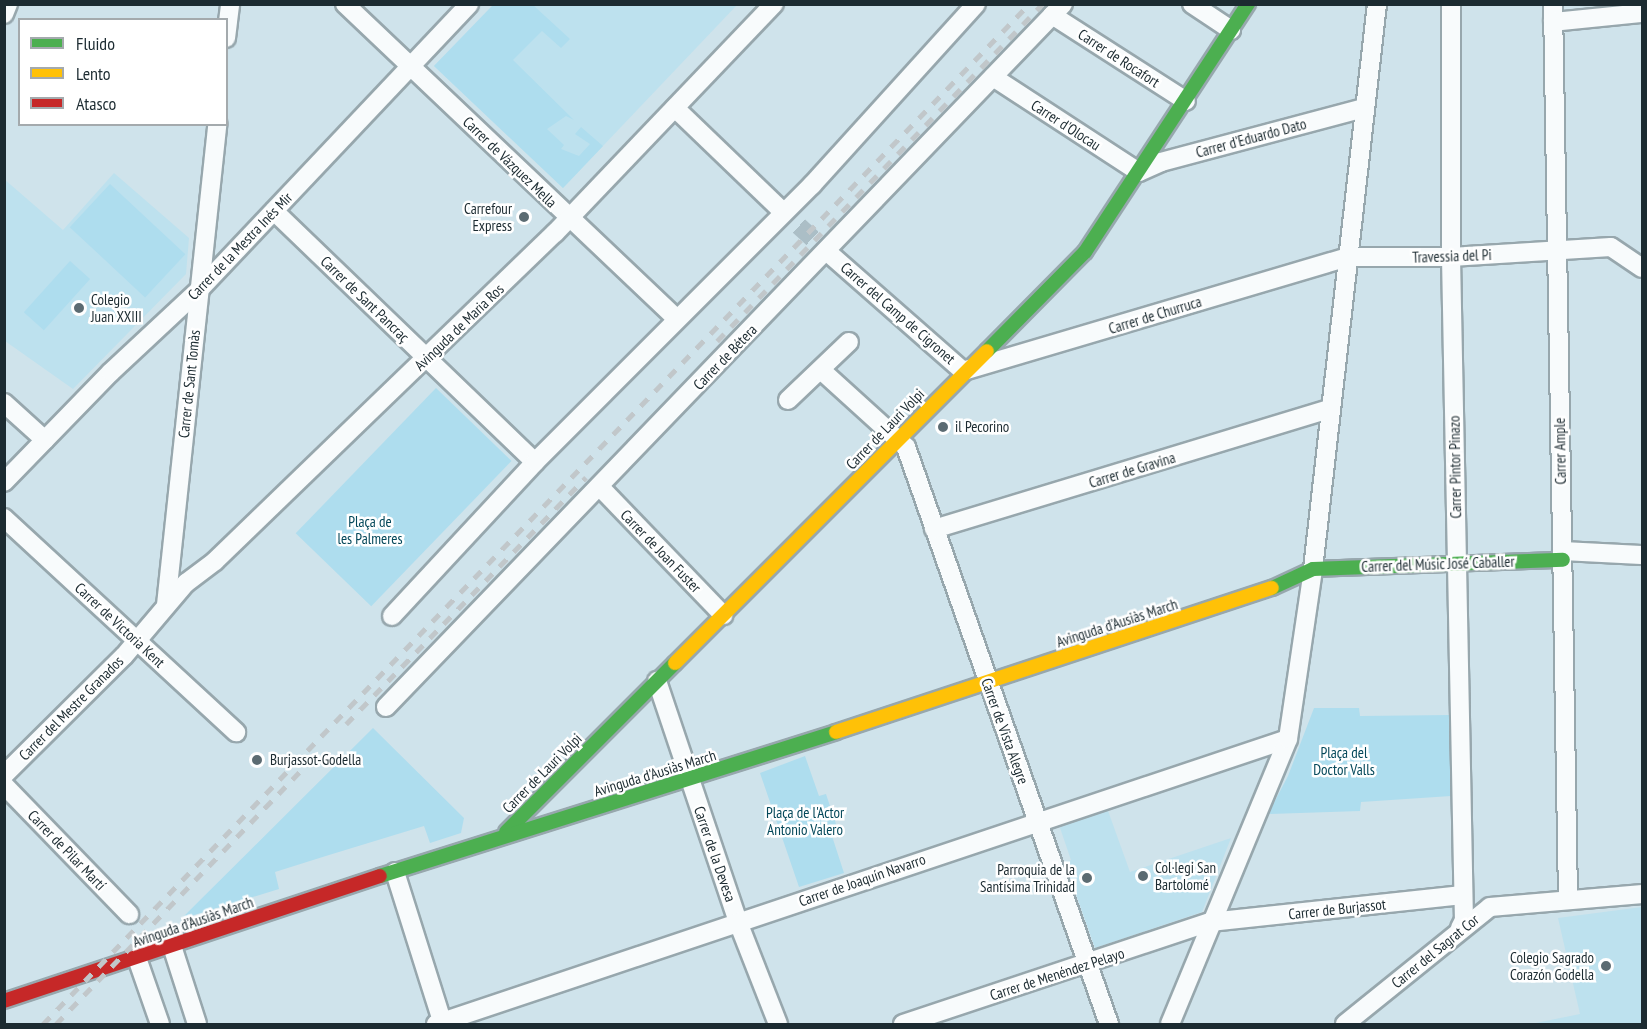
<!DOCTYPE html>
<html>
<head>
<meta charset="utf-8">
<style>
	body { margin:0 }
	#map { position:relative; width:1647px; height:1029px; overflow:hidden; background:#cfe3eb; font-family:"PT Sans Narrow",sans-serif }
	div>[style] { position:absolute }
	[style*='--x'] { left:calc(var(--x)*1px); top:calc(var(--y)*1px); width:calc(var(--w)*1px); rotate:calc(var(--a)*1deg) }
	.built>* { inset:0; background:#bde1ee }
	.green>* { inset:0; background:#aeddee; transform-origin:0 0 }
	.street-tunnel>* { height:18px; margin-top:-9px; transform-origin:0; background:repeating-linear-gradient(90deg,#abbec6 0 18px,transparent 0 27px) }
	.roads { filter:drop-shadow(2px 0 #97a7ad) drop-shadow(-2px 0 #97a7ad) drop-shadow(0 2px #97a7ad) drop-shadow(0 -2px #97a7ad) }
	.street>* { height:18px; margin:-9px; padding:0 9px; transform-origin:9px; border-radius:9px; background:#f8fbfc }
	.fast>* { height:14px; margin:-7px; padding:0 7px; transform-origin:7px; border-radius:7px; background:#4caf50 }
	.slow>* { height:14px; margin:-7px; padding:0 7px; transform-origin:7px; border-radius:7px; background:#ffc107 }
	.jam>* { height:14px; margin:-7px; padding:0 7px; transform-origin:7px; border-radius:7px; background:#c62828 }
	.rail>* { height:4.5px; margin-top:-2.25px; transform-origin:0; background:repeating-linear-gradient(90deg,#c1c7ca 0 10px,transparent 0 20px) }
	.dots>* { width:16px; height:16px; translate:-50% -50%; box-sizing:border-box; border:3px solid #fff; border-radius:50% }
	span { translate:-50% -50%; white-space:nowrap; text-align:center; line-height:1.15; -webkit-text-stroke:5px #fff; paint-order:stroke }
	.street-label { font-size:15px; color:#1c2b31 }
	.poi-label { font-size:15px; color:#1c2b31 }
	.right { translate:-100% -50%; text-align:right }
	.left { translate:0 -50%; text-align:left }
	.park-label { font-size:15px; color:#04485a }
	.frame { position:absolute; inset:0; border:6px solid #1c2b31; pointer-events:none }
	.legend { position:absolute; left:18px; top:18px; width:210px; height:108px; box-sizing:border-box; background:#fff; border:2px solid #a4aaad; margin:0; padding:8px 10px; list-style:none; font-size:18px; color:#1c2b31 }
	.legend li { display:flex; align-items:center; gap:12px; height:30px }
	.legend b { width:30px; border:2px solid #a4aaad }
</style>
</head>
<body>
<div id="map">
	<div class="built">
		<div style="clip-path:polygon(493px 5px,737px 5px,563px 188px,434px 66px)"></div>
		<div style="clip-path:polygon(114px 173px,189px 238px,186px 274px,73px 389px,5px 341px,4px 179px,63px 230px)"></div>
		<div style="clip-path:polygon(1107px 808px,1130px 872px,1231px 838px,1202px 912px,1095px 948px,1065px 863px,1071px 860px,1059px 825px)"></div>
		<div style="clip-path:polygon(1642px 907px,1642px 1024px,1531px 1024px,1580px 1014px,1558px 918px)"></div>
	</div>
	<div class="green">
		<div style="clip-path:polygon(493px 5px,533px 5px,570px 39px,561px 48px,542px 31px,513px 60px,574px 120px,566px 116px,547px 129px,564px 145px,561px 149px,579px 156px,590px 144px,575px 134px,581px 127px,603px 146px,563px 188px,434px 66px)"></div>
		<div style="left:110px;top:184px;width:103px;height:59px;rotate:43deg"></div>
		<div style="left:70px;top:261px;width:27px;height:69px;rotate:42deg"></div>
		<div style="left:436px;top:388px;width:105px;height:202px;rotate:44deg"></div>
		<div style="clip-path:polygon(1314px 708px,1359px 708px,1360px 716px,1451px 715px,1451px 796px,1361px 802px,1360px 811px,1268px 814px,1288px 776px)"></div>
		<div style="clip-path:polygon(373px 728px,464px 818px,461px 833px,430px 843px,424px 826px,329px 855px,275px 872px,279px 889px,181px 919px)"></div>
		<div style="clip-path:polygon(805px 756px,819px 796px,826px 794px,838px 830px,831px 833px,844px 873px,799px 887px,760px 773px)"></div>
	</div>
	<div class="street-tunnel">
		<div style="--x:779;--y:208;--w:72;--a:42.2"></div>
	</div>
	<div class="roads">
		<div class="street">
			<div style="--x:345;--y:4;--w:456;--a:43.5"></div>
			<div style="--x:1192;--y:4;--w:47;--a:33.7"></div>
			<div style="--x:1451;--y:4;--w:253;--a:90"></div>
			<div style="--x:1451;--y:257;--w:663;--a:88.88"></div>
			<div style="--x:1464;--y:920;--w:9;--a:117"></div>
			<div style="--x:1553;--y:4;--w:894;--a:89.04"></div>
			<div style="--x:4;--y:14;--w:11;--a:-68"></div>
			<div style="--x:1052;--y:15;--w:159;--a:32.7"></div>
			<div style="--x:1553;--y:22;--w:89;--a:-5.8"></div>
			<div style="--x:226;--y:38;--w:34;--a:-83"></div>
			<div style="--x:993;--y:77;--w:174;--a:33.1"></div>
			<div style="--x:1139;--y:172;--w:24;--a:-24"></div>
			<div style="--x:1161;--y:162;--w:210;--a:-14.9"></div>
			<div style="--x:675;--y:108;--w:144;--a:43.9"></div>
			<div style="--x:274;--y:211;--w:362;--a:43.9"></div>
			<div style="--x:832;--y:256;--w:174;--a:41.3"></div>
			<div style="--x:963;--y:371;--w:401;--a:-16.5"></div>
			<div style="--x:1347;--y:257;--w:104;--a:0"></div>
			<div style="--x:1451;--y:257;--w:160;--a:-3.6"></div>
			<div style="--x:1611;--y:247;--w:37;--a:34"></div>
			<div style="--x:821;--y:370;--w:115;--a:42.2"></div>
			<div style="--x:906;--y:447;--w:612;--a:70.62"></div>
			<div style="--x:788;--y:400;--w:84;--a:-43.6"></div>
			<div style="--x:4;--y:403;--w:55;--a:42.1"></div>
			<div style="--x:4;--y:482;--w:153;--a:-45.8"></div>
			<div style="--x:111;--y:372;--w:120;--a:-43"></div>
			<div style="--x:199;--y:290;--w:393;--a:-46.6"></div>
			<div style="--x:600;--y:487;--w:178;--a:46.1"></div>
			<div style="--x:4;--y:518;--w:316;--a:42.7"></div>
			<div style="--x:934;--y:529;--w:413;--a:-16.9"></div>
			<div style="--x:1562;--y:551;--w:80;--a:2.9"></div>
			<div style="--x:166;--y:605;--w:484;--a:-83.9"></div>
			<div style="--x:392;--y:616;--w:210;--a:-47.1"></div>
			<div style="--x:535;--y:462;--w:392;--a:-45"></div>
			<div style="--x:812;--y:185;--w:244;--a:-47.8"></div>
			<div style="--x:657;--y:681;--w:254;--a:71.4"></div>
			<div style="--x:738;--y:922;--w:110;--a:68.6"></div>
			<div style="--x:386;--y:707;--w:976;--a:-46.08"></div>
			<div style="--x:4;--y:775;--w:169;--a:-44.8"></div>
			<div style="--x:124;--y:656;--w:96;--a:-49.7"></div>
			<div style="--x:186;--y:583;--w:36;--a:-37"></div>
			<div style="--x:215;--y:561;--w:472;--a:-44"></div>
			<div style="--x:555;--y:233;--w:317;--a:-46.3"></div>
			<div style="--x:4;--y:785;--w:180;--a:45.9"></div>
			<div style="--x:395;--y:872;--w:159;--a:72.5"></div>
			<div style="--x:172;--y:946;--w:82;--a:72.2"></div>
			<div style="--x:137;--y:958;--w:70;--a:70.8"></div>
			<div style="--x:436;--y:1024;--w:898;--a:-18.5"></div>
			<div style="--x:903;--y:1024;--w:324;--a:-18.4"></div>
			<div style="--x:1210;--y:922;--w:254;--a:-6.1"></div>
			<div style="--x:1170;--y:1024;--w:308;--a:-67.5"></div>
			<div style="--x:1288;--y:739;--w:172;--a:-81.6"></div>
			<div style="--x:1313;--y:569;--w:569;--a:-83.54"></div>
			<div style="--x:1345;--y:1024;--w:186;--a:-38.9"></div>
			<div style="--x:1490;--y:907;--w:153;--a:-4.9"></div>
		</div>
		<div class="fast">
			<div style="--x:987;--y:351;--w:139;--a:-45.3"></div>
			<div style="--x:1085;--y:252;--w:297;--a:-56.7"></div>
			<div style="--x:1272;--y:588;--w:45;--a:-24.9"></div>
			<div style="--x:1313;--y:569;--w:250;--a:-2.1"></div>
			<div style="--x:506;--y:832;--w:239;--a:-45"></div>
			<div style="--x:380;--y:876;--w:478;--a:-17.5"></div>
		</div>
		<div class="slow">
			<div style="--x:675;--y:663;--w:441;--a:-45"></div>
			<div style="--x:836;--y:732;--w:459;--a:-18.3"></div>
		</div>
		<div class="jam">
			<div style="--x:4;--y:1001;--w:396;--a:-18.4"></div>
		</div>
	</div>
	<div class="rail">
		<div style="--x:717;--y:341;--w:468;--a:-46"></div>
		<div style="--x:346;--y:724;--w:344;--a:-45.8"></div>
		<div style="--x:43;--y:1024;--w:1419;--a:-45.97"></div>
		<div style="--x:56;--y:1024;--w:357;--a:-46"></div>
	</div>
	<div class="dots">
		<div style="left:524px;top:217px;background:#5b6b72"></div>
		<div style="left:79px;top:308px;background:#5b6b72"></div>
		<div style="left:943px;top:427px;background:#5b6b72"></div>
		<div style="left:257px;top:760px;background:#5b6b72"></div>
		<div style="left:1143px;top:876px;background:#5b6b72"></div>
		<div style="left:1087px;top:878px;background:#5b6b72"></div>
		<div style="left:1606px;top:966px;background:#5b6b72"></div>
	</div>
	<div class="street-label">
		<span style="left:1119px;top:58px;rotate:33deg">Carrer de Rocafort</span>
		<span style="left:1066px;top:125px;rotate:33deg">Carrer d'Olocau</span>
		<span style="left:1251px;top:138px;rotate:-15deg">Carrer d'Eduardo Dato</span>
		<span style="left:510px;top:162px;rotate:44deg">Carrer de Vázquez Mella</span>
		<span style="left:240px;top:246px;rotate:-46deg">Carrer de la Mestra Inés Mir</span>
		<span style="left:1452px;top:256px;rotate:-2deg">Travessia del Pi</span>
		<span style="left:365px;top:299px;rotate:44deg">Carrer de Sant Pancraç</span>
		<span style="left:898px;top:313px;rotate:41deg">Carrer del Camp de Cigronet</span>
		<span style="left:1155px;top:315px;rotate:-17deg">Carrer de Churruca</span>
		<span style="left:459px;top:327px;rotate:-44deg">Avinguda de Maria Ros</span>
		<span style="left:725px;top:357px;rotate:-46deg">Carrer de Bétera</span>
		<span style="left:189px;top:384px;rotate:-84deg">Carrer de Sant Tomàs</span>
		<span style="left:885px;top:429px;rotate:-46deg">Carrer de Lauri Volpi</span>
		<span style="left:1560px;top:451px;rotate:-91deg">Carrer Ample</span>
		<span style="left:1455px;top:467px;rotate:-91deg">Carrer Pintor Pinazo</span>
		<span style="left:1132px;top:470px;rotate:-17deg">Carrer de Gravina</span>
		<span style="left:661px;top:551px;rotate:46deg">Carrer de Joan Fuster</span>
		<span style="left:1438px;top:564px;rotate:-2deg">Carrer del Músic José Caballer</span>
		<span style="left:1117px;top:623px;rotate:-18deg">Avinguda d'Ausiàs March</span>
		<span style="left:120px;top:625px;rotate:43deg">Carrer de Victoria Kent</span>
		<span style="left:71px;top:708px;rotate:-45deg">Carrer del Mestre Granados</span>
		<span style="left:1005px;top:731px;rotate:70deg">Carrer de Vista Alegre</span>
		<span style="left:542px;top:773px;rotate:-45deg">Carrer de Lauri Volpi</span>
		<span style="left:655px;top:773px;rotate:-17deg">Avinguda d'Ausiàs March</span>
		<span style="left:67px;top:850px;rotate:46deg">Carrer de Pilar Martí</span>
		<span style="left:715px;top:854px;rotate:71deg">Carrer de la Devesa</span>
		<span style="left:862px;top:880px;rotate:-19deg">Carrer de Joaquín Navarro</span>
		<span style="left:1337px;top:909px;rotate:-6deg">Carrer de Burjassot</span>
		<span style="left:193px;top:922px;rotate:-19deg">Avinguda d'Ausiàs March</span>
		<span style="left:1435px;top:951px;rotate:-39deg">Carrer del Sagrat Cor</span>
		<span style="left:1057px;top:974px;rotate:-18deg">Carrer de Menéndez Pelayo</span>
	</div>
	<div class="poi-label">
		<span class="right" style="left:512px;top:217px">Carrefour<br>Express</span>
		<span class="left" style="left:91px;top:308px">Colegio<br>Juan XXIII</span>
		<span class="left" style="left:955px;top:427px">il Pecorino</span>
		<span class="left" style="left:270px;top:760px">Burjassot-Godella</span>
		<span class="left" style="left:1155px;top:876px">Col·legi San<br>Bartolomé</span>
		<span class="right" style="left:1075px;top:878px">Parroquia de la<br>Santísima Trinidad</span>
		<span class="right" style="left:1594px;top:966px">Colegio Sagrado<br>Corazón Godella</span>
	</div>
	<div class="park-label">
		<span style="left:370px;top:530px">Plaça de<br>les Palmeres</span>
		<span style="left:1344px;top:761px">Plaça del<br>Doctor Valls</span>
		<span style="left:805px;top:821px">Plaça de l'Actor<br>Antonio Valero</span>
	</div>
	<div class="frame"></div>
	<ul class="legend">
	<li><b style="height:8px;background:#4caf50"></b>Fluido</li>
	<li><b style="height:8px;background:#ffc107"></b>Lento</li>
	<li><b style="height:8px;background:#c62828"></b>Atasco</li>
	</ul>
</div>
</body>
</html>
